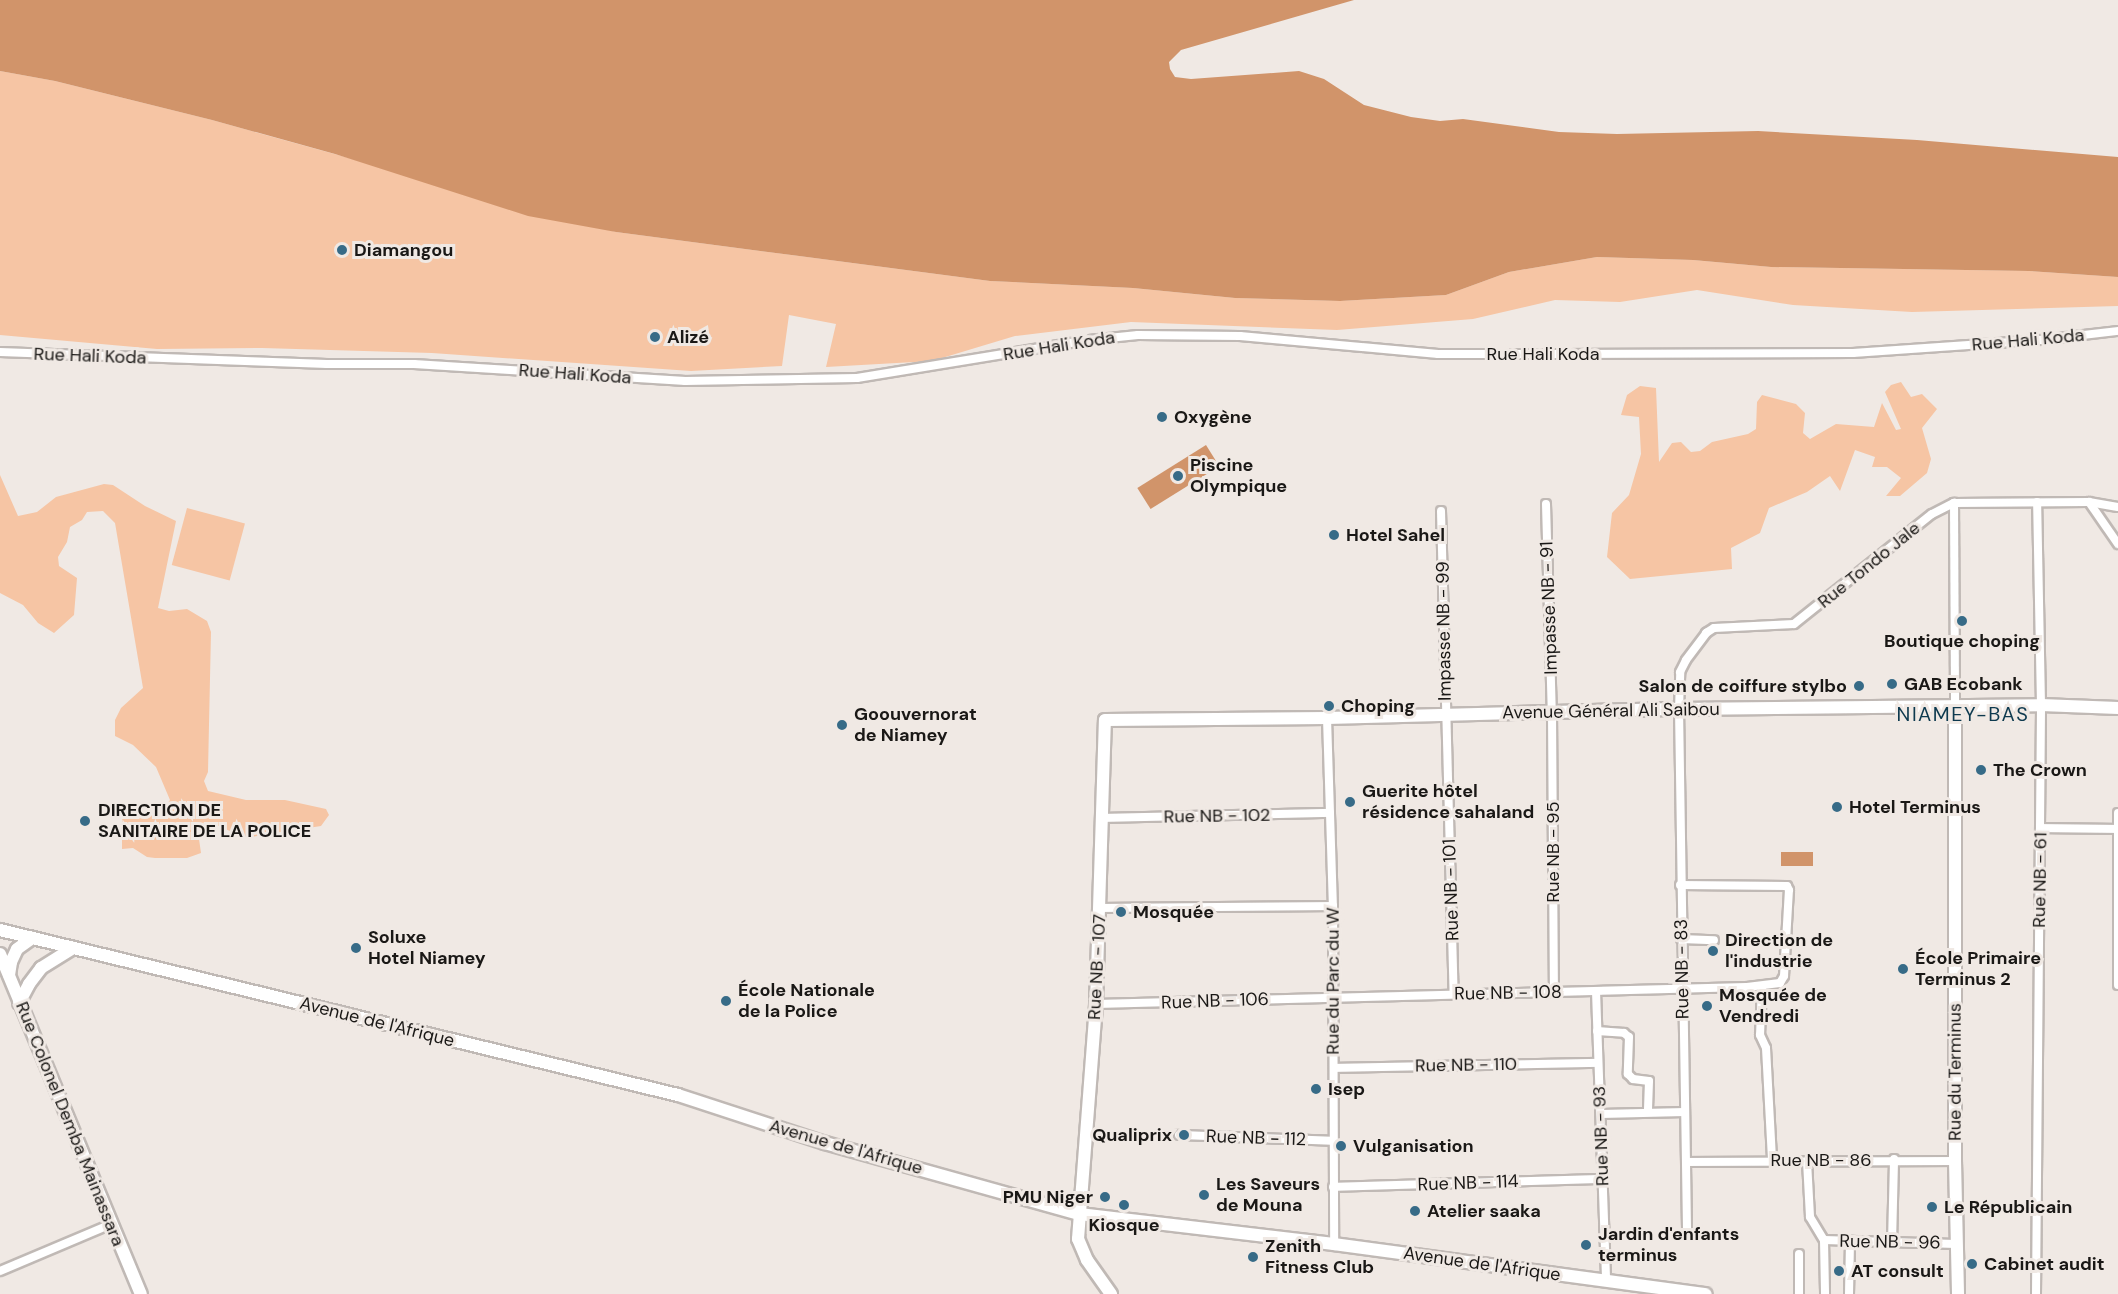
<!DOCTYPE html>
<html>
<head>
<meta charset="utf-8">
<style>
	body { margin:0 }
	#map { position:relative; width:2118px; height:1294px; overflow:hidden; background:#f0e9e4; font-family:"DM Sans",sans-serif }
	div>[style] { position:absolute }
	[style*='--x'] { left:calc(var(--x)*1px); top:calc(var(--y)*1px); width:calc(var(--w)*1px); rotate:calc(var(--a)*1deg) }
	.green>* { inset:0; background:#f6c5a4; transform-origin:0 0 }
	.water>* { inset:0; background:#d1946a; transform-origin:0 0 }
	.roads { filter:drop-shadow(2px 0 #c0b9b5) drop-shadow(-2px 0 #c0b9b5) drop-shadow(0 2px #c0b9b5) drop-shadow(0 -2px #c0b9b5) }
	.street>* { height:8px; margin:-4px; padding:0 4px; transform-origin:4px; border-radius:4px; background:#fff }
	.secondary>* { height:12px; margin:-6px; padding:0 6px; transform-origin:6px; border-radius:6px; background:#fff }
	.dots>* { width:16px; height:16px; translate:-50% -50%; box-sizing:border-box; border:3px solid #f0e9e4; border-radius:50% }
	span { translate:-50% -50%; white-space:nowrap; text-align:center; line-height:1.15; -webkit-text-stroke:6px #f0e9e4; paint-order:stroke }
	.poi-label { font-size:18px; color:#1a1816; font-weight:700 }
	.left { translate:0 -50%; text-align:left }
	.right { translate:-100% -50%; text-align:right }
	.street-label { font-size:18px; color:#1a1816 }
	.neighbourhood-label { font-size:20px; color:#0d394e; letter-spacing:1.5px }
</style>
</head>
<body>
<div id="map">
	<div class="green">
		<div style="clip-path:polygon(0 71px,55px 81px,212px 120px,616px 232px,990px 281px,1133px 288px,1235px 298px,1340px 301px,1446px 295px,1509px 272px,1597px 257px,1693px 260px,1771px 267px,2029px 271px,2118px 277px,2118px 306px,1912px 312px,1793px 305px,1697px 290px,1620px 302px,1555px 300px,1473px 319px,1337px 330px,1131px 322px,1015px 336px,932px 361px,826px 367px,836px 324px,789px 315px,782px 366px,691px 371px,432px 353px,262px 348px,157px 349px,0 335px)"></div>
		<div style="clip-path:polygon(1901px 382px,1911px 397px,1922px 394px,1937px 409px,1922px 428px,1931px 459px,1927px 473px,1900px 496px,1886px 496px,1901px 478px,1887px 467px,1872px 467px,1875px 457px,1855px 450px,1840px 491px,1830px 476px,1807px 492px,1769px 508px,1760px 533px,1731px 548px,1732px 569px,1630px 579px,1607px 557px,1612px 513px,1629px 495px,1641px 454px,1639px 417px,1621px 415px,1627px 395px,1640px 386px,1656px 388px,1659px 462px,1672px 443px,1681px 442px,1691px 452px,1700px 451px,1712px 442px,1748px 434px,1756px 429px,1757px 402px,1762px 395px,1796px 404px,1805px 413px,1803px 433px,1810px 439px,1836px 424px,1874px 427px,1882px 403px,1896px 430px,1901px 429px,1885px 392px,1891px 385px)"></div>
		<div style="clip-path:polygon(0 475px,18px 516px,37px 512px,56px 497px,104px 484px,113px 485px,145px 506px,176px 521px,158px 608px,169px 611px,187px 609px,207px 621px,211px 632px,208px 772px,204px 781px,208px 791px,246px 800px,285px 800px,326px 809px,329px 815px,321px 826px,245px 838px,219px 826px,202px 826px,198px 832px,201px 853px,187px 858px,155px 858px,147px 857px,133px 848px,122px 849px,122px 812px,131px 809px,158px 816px,170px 800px,156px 767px,133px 745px,115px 736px,115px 720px,121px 708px,143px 688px,115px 523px,103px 511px,87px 512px,82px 520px,70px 527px,67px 542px,58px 557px,59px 566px,77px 578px,74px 615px,54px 633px,38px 623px,23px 605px,0 593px)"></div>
		<div style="left:187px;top:508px;width:60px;height:59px;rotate:15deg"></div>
	</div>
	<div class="water">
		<div style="clip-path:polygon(0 0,1354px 0,1181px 50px,1169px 62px,1170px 69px,1175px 77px,1191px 79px,1299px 71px,1324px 79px,1364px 105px,1411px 117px,1440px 121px,1463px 119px,1559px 132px,1617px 134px,1758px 131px,1917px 140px,2118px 157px,2118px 277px,2029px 271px,1771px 267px,1693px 260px,1597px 257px,1509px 272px,1446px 295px,1340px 301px,1235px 298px,1133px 288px,990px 281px,616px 232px,528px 216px,335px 154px,212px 120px,55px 81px,0 71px)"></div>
		<div style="left:1206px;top:445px;width:25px;height:81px;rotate:58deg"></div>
		<div style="left:1813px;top:852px;width:14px;height:32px;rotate:90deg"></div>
	</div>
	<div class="roads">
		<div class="street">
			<div style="--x:0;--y:352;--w:327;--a:2.1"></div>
			<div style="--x:327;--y:364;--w:87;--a:0"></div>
			<div style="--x:414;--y:364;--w:272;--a:3.6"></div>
			<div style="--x:685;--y:381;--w:172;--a:-1"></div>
			<div style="--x:857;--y:378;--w:235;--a:-9.3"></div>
			<div style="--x:1089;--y:340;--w:49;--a:-5.8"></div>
			<div style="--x:1138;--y:335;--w:102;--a:0.6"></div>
			<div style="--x:1240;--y:336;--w:199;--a:5.2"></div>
			<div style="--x:1438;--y:354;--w:125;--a:0"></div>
			<div style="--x:1563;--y:354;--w:290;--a:-0.2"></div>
			<div style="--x:1853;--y:353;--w:188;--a:-4"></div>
			<div style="--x:2041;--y:340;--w:78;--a:-6.7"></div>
			<div style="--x:2089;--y:502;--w:51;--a:55.4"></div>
			<div style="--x:1954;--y:503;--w:203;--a:89.7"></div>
			<div style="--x:1546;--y:504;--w:209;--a:88.4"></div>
			<div style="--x:1552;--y:713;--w:279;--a:89.6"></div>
			<div style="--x:1441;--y:511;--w:483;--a:88.5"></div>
			<div style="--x:1327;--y:718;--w:188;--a:88.2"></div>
			<div style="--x:1333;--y:906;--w:338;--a:89.8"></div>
			<div style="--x:2118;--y:813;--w:172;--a:90"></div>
			<div style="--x:1104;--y:818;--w:226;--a:-1.3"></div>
			<div style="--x:2040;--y:828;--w:78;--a:0.7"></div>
			<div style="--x:1101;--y:908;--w:232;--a:-0.5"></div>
			<div style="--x:1681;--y:939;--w:33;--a:2"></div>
			<div style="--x:1762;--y:986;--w:49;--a:92.3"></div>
			<div style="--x:1760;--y:1035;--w:14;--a:65"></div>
			<div style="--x:1766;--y:1048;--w:112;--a:86.9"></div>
			<div style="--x:1596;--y:991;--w:289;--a:88"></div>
			<div style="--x:1096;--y:1004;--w:651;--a:-1.5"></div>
			<div style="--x:1747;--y:987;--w:33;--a:-7"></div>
			<div style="--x:1780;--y:983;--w:8;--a:-60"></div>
			<div style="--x:1784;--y:976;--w:86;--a:-86.7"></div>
			<div style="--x:1789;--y:890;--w:4;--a:-117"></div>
			<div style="--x:1787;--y:886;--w:107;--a:-179.5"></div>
			<div style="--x:1597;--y:1031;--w:27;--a:4"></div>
			<div style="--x:1624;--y:1033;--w:6;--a:39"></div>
			<div style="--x:1629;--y:1037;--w:37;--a:92"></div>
			<div style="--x:1628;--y:1074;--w:7;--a:45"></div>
			<div style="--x:1633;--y:1079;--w:16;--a:7"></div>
			<div style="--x:1649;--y:1081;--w:31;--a:92"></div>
			<div style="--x:1334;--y:1068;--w:264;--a:-1.1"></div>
			<div style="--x:1601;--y:1114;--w:84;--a:-1.4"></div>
			<div style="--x:1179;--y:1135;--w:155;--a:2.2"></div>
			<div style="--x:1807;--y:1161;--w:56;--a:86.9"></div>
			<div style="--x:1810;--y:1217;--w:27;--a:59"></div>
			<div style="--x:1686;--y:1162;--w:269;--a:-0.2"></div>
			<div style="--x:1333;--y:1187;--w:270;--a:-1.7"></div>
			<div style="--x:1687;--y:1229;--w:520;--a:-90.88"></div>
			<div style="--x:1679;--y:709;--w:37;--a:-88"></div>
			<div style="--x:1680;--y:672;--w:13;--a:-63"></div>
			<div style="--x:1686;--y:660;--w:34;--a:-53"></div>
			<div style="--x:1706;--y:633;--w:9;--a:-32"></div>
			<div style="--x:1714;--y:628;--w:80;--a:-2.9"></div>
			<div style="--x:1794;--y:624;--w:176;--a:-38.6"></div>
			<div style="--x:1932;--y:514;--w:25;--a:-27"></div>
			<div style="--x:1954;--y:503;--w:135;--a:-0.4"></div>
			<div style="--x:2089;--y:502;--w:29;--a:10"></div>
			<div style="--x:1824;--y:1240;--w:132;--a:1.7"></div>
			<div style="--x:1824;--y:1240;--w:54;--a:88.9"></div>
			<div style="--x:1892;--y:1243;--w:84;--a:-88.6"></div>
			<div style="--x:1799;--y:1254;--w:40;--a:90"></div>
			<div style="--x:0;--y:1271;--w:121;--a:-22.9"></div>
			<div style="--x:1849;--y:1294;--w:52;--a:-88.9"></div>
			<div style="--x:2036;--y:1294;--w:589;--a:-89.51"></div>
			<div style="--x:2041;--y:705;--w:203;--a:-91.1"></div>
		</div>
		<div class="secondary">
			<div style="--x:1955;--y:706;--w:455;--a:90"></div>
			<div style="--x:1955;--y:1161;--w:133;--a:88.7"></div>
			<div style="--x:0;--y:930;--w:698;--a:13.68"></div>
			<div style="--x:678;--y:1095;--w:155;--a:18.1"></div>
			<div style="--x:825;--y:1143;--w:264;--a:15.6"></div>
			<div style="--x:1079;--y:1214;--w:257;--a:6.7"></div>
			<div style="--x:1334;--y:1244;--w:375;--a:7.7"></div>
			<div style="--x:0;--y:954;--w:368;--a:67.5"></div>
			<div style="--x:9;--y:975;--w:13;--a:-81"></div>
			<div style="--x:11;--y:962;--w:14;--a:-65"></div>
			<div style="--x:17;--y:949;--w:19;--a:-36"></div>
			<div style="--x:19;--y:1003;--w:21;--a:-62"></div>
			<div style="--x:29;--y:984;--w:20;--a:-53"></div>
			<div style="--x:41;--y:968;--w:38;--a:-32"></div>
			<div style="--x:1111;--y:1294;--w:42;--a:-125.2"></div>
			<div style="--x:1087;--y:1260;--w:23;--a:-113"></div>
			<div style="--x:1078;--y:1239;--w:236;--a:-85.6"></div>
			<div style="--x:1096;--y:1004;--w:284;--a:-88.2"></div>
			<div style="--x:1105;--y:720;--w:222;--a:-0.5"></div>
			<div style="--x:1327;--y:718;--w:352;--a:-1.5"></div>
			<div style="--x:1679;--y:709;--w:362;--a:-0.6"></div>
			<div style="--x:2041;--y:705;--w:77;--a:2.2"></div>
		</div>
	</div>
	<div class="dots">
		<div style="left:342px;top:250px;background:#376b87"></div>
		<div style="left:655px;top:337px;background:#376b87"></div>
		<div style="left:1162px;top:417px;background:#376b87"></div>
		<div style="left:1178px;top:476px;background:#376b87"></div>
		<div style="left:1334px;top:535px;background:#376b87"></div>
		<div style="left:1962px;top:621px;background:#376b87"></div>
		<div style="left:1892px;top:684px;background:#376b87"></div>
		<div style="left:1859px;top:686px;background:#376b87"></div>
		<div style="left:1329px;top:706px;background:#376b87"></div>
		<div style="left:842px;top:725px;background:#376b87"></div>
		<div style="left:1981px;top:770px;background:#376b87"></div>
		<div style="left:1350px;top:802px;background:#376b87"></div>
		<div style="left:1837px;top:807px;background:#376b87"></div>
		<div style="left:85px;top:821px;background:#376b87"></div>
		<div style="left:1121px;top:912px;background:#376b87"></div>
		<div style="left:356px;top:948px;background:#376b87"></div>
		<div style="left:1713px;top:951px;background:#376b87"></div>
		<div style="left:1903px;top:969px;background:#376b87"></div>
		<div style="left:726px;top:1001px;background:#376b87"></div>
		<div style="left:1707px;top:1006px;background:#376b87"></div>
		<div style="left:1316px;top:1089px;background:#376b87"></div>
		<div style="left:1184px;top:1135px;background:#376b87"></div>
		<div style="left:1341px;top:1146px;background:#376b87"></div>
		<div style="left:1204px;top:1195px;background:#376b87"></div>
		<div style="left:1105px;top:1197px;background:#376b87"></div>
		<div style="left:1124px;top:1205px;background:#376b87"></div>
		<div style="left:1932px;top:1207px;background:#376b87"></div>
		<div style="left:1415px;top:1211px;background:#376b87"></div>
		<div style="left:1586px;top:1245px;background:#376b87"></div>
		<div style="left:1253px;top:1257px;background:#376b87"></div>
		<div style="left:1972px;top:1264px;background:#376b87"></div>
		<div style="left:1839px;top:1271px;background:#376b87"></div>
	</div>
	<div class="poi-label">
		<span class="left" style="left:354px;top:250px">Diamangou</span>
		<span class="left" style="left:667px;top:337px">Alizé</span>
		<span class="left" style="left:1174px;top:417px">Oxygène</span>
		<span class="left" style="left:1190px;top:476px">Piscine<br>Olympique</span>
		<span class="left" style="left:1346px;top:535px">Hotel Sahel</span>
		<span style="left:1962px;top:641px">Boutique choping</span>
		<span class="left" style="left:1904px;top:684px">GAB Ecobank</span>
		<span class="right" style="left:1847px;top:686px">Salon de coiffure stylbo</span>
		<span class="left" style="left:1341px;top:706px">Choping</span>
		<span class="left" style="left:854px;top:725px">Goouvernorat<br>de Niamey</span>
		<span class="left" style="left:1993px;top:770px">The Crown</span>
		<span class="left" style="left:1362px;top:802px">Guerite hôtel<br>résidence sahaland</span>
		<span class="left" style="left:1849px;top:807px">Hotel Terminus</span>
		<span class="left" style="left:98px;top:821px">DIRECTION DE<br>SANITAIRE DE LA POLICE</span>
		<span class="left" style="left:1133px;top:912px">Mosquée</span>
		<span class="left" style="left:368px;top:948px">Soluxe<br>Hotel Niamey</span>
		<span class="left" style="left:1725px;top:951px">Direction de<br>l'industrie</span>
		<span class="left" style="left:1915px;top:969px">École Primaire<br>Terminus 2</span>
		<span class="left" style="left:738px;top:1001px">École Nationale<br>de la Police</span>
		<span class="left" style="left:1719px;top:1006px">Mosquée de<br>Vendredi</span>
		<span class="left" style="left:1328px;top:1089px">Isep</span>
		<span class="right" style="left:1172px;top:1135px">Qualiprix</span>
		<span class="left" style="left:1353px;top:1146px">Vulganisation</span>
		<span class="left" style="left:1216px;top:1195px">Les Saveurs<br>de Mouna</span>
		<span class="right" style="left:1093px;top:1197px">PMU Niger</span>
		<span class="left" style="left:1944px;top:1207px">Le Républicain</span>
		<span class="left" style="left:1427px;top:1211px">Atelier saaka</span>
		<span style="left:1124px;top:1225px">Kiosque</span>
		<span class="left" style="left:1598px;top:1245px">Jardin d'enfants<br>terminus</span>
		<span class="left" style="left:1265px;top:1257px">Zenith<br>Fitness Club</span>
		<span class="left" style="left:1984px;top:1264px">Cabinet audit</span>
		<span class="left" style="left:1851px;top:1271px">AT consult</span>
	</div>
	<div class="street-label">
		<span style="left:2028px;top:340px;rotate:-5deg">Rue Hali Koda</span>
		<span style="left:1059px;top:346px;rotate:-9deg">Rue Hali Koda</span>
		<span style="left:1543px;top:354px">Rue Hali Koda</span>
		<span style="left:90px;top:356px;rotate:2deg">Rue Hali Koda</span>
		<span style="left:575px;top:374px;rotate:4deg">Rue Hali Koda</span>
		<span style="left:1869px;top:565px;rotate:-39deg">Rue Tondo Jale</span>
		<span style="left:1549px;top:608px;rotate:-92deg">Impasse NB - 91</span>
		<span style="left:1444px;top:631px;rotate:-91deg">Impasse NB - 99</span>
		<span style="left:1611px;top:711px;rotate:-1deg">Avenue Général Ali Saibou</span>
		<span style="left:1217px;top:816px;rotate:-1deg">Rue NB - 102</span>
		<span style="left:1553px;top:852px;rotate:-90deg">Rue NB - 95</span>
		<span style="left:2040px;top:880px;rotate:-89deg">Rue NB - 61</span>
		<span style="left:1451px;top:890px;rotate:-92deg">Rue NB - 101</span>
		<span style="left:1097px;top:967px;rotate:-87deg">Rue NB - 107</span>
		<span style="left:1682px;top:969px;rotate:-91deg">Rue NB - 83</span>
		<span style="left:1333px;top:981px;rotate:-90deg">Rue du Parc du W</span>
		<span style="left:1508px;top:993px;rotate:-1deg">Rue NB - 108</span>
		<span style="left:1215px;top:1001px;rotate:-2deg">Rue NB - 106</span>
		<span style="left:377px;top:1022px;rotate:14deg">Avenue de l'Afrique</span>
		<span style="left:1466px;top:1065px;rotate:-1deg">Rue NB - 110</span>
		<span style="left:1955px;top:1072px;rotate:-90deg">Rue du Terminus</span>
		<span style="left:70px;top:1124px;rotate:68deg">Rue Colonel Demba Mainassara</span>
		<span style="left:1601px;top:1136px;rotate:-92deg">Rue NB - 93</span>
		<span style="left:1256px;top:1138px;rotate:2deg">Rue NB - 112</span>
		<span style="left:846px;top:1147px;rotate:16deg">Avenue de l'Afrique</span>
		<span style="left:1821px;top:1160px">Rue NB - 86</span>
		<span style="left:1468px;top:1183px;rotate:-2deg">Rue NB - 114</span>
		<span style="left:1890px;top:1242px;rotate:1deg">Rue NB - 96</span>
		<span style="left:1482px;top:1264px;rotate:8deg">Avenue de l'Afrique</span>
	</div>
	<div class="neighbourhood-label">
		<span style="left:1963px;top:714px">NIAMEY-BAS</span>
	</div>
</div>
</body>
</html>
